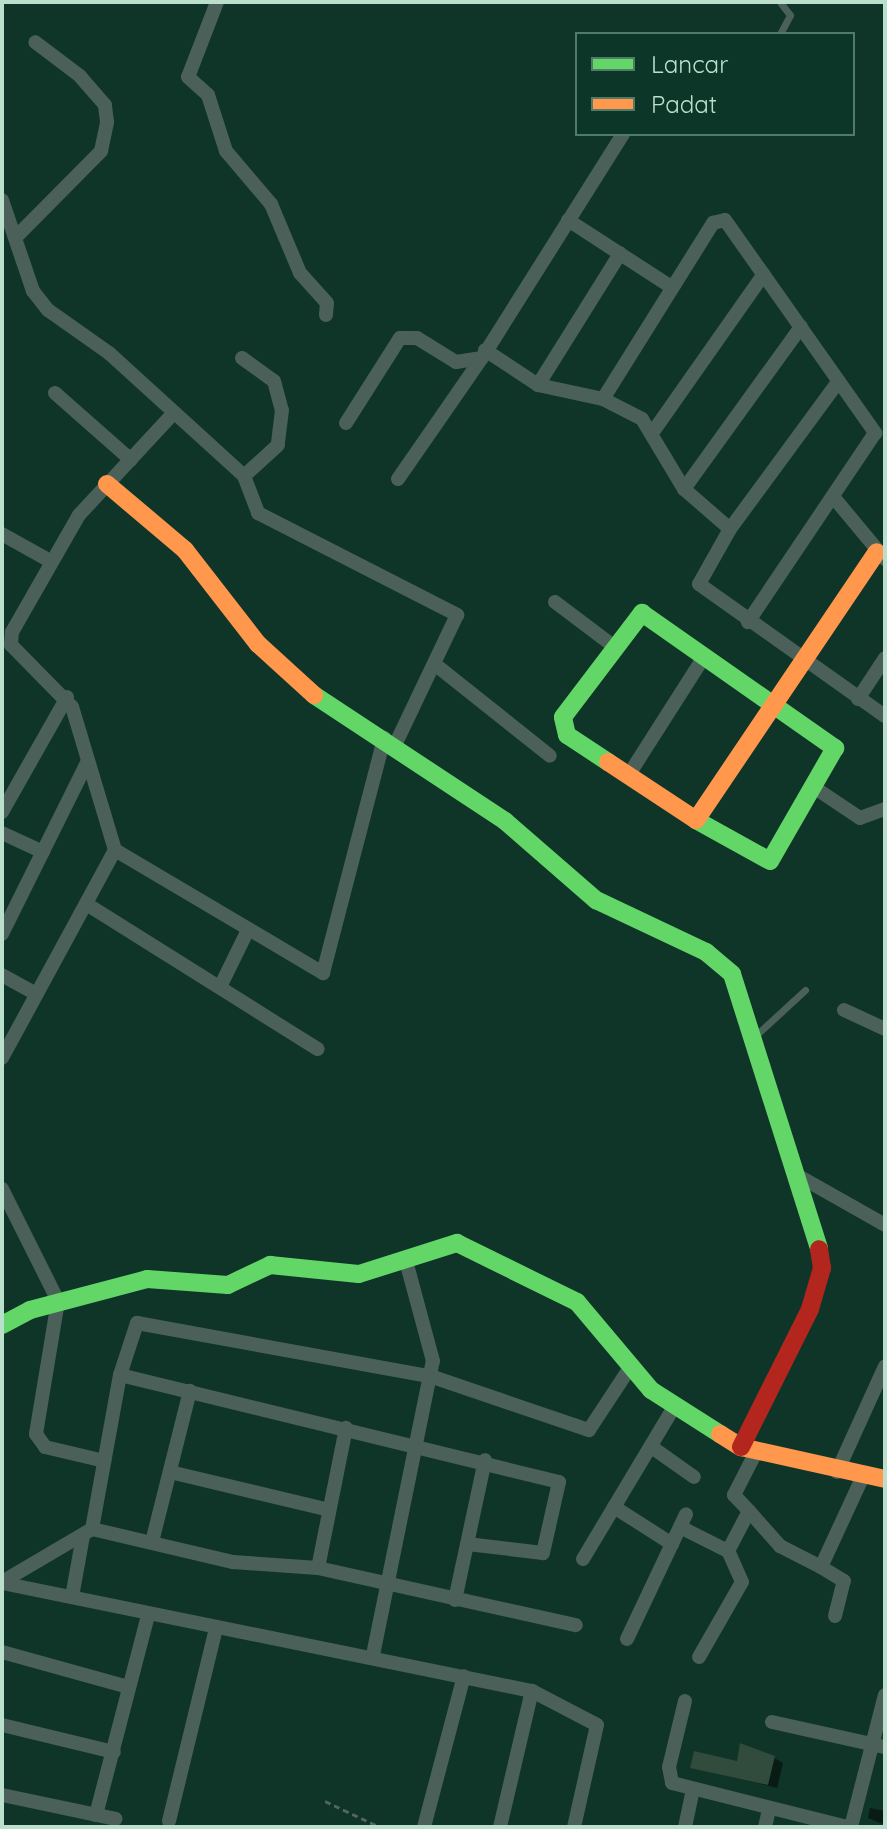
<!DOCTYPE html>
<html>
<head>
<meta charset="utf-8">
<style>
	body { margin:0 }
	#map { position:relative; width:887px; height:1829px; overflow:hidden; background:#0f3428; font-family:Quicksand,sans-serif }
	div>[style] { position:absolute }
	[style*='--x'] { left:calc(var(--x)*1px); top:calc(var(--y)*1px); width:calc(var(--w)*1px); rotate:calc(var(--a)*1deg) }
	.shadow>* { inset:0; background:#0007 }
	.building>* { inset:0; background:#314b3d }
	.path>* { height:3px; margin-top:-1.5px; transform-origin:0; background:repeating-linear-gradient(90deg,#52675f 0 6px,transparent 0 10px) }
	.lane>* { height:7px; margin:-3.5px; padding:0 3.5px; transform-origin:3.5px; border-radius:3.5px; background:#4a6058 }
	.street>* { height:14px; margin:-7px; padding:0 7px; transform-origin:7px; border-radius:7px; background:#4a6058 }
	.fast>* { height:18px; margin:-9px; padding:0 9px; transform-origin:9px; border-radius:9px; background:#63d668 }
	.slow>* { height:18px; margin:-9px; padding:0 9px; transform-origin:9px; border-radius:9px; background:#ff974d }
	.jam>* { height:18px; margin:-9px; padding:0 9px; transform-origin:9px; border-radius:9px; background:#b3261e }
	span { translate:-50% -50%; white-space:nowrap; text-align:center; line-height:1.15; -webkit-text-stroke:6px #0c3627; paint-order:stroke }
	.frame { position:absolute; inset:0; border:4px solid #bbdfcd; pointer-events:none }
	.legend { position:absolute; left:575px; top:32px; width:280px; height:104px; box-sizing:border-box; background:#0c3627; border:2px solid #527a69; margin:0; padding:10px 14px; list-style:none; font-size:24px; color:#bbdfcd }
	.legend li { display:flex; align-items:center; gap:16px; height:40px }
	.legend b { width:40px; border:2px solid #527a69 }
</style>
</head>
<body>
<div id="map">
	<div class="shadow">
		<div style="clip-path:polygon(774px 1758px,783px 1763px,777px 1788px,693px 1767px)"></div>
		<div style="clip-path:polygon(870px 1808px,885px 1811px,885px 1825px,868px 1818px)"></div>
	</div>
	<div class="building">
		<div style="clip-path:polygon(740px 1743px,775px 1756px,768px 1785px,690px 1768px,694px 1751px,737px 1761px)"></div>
	</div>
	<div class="path">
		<div style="--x:325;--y:1801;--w:61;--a:25.3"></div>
	</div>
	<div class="lane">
		<div style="--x:780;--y:34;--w:21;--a:-62"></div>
		<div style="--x:790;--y:15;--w:16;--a:-128"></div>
		<div style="--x:755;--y:1036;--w:68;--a:-42.6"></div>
	</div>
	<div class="street">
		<div style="--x:217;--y:2;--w:80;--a:111.1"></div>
		<div style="--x:188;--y:77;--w:27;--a:42"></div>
		<div style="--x:208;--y:95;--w:59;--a:72.2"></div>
		<div style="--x:226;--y:151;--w:70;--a:49.7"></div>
		<div style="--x:271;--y:204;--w:75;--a:67.2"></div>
		<div style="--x:300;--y:273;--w:40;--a:48"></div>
		<div style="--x:327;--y:303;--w:12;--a:95"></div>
		<div style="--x:2;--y:200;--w:96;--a:71.2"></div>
		<div style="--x:33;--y:291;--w:24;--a:52"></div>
		<div style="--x:48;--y:310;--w:75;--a:35.2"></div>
		<div style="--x:109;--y:353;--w:183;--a:42.3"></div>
		<div style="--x:244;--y:476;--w:40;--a:69"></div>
		<div style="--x:258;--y:513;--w:224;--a:27.1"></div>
		<div style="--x:457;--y:615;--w:144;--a:115.5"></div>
		<div style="--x:568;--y:220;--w:123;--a:33"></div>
		<div style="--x:19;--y:234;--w:117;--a:-45.3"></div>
		<div style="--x:101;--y:151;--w:30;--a:-78"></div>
		<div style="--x:107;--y:122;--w:17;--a:-97"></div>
		<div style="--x:105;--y:105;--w:38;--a:-131"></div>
		<div style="--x:80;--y:76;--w:56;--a:-142.9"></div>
		<div style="--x:485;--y:350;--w:64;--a:33.4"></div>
		<div style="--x:538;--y:385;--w:66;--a:12.2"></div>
		<div style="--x:603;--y:399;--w:44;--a:27.1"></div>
		<div style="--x:642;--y:419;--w:82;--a:59"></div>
		<div style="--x:684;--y:489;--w:61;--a:41"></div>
		<div style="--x:242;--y:358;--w:39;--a:36"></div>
		<div style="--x:274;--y:381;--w:30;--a:75"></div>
		<div style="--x:282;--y:410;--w:35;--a:97"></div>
		<div style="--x:278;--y:445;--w:46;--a:137.6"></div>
		<div style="--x:838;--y:382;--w:182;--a:126.3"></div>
		<div style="--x:730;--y:529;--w:63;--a:119.4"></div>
		<div style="--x:699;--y:584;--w:228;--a:35.4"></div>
		<div style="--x:538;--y:385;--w:155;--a:-58"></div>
		<div style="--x:55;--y:393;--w:101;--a:41.4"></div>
		<div style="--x:603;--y:399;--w:208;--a:-58"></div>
		<div style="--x:713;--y:223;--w:12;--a:-14"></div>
		<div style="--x:725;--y:220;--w:261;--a:54.8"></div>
		<div style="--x:875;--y:433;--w:228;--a:123.9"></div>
		<div style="--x:346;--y:423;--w:101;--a:-57.6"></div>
		<div style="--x:400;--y:338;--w:17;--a:0"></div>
		<div style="--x:417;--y:338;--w:46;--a:31.6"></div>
		<div style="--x:456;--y:362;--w:26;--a:-9"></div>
		<div style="--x:482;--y:358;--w:265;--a:-57.8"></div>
		<div style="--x:655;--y:429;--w:189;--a:-54.9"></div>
		<div style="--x:398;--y:479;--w:146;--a:-55.3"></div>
		<div style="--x:684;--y:489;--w:200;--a:-54.2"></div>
		<div style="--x:835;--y:499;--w:78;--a:50.2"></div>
		<div style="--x:2;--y:534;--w:57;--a:29.2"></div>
		<div style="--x:555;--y:602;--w:71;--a:37"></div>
		<div style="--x:437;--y:666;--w:144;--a:38.5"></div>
		<div style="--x:858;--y:699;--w:49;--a:-56.6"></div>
		<div style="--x:628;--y:776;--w:143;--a:-57.5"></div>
		<div style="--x:815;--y:788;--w:54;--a:33.7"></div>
		<div style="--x:860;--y:818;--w:27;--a:-20"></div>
		<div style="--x:2;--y:812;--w:132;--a:-60.5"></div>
		<div style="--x:2;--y:833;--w:45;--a:24.9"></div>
		<div style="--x:115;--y:850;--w:242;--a:30.6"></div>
		<div style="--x:323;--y:973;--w:243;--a:-75.4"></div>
		<div style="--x:88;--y:905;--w:271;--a:32.1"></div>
		<div style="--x:2;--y:934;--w:193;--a:-63.6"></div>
		<div style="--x:2;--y:975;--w:39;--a:29"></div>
		<div style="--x:221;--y:985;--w:59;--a:-63.9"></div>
		<div style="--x:844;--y:1010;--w:45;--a:24.9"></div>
		<div style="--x:2;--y:1058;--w:237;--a:-61.5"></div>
		<div style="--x:115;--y:850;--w:149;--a:-106.7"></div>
		<div style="--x:72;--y:707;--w:87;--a:-134.5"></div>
		<div style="--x:11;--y:645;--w:13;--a:-86"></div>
		<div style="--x:12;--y:632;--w:135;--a:-60.2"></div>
		<div style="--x:79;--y:515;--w:135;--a:-47.1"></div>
		<div style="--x:795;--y:1174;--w:103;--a:29.5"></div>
		<div style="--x:2;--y:1189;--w:125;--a:63.4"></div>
		<div style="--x:58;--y:1301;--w:135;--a:99.4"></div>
		<div style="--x:36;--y:1434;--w:16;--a:55"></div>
		<div style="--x:45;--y:1447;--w:61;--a:13.3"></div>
		<div style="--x:120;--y:1375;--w:452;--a:13.7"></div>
		<div style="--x:559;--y:1482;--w:73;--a:102.7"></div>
		<div style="--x:543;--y:1553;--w:76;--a:-173.2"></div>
		<div style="--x:653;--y:1448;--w:50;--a:35.3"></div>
		<div style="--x:170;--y:1472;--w:163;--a:13.4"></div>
		<div style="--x:837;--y:1472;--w:116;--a:-65.6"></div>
		<div style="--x:614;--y:1507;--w:69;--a:32.5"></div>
		<div style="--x:749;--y:1511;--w:47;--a:48.5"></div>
		<div style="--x:780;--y:1546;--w:46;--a:27.1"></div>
		<div style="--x:680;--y:1527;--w:54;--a:26.6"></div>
		<div style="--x:92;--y:1529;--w:145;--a:13.2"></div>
		<div style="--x:233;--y:1562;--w:85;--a:4"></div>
		<div style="--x:318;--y:1568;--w:264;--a:12.5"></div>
		<div style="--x:152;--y:1542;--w:156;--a:-75.9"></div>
		<div style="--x:583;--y:1559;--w:177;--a:-59.1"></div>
		<div style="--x:318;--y:1568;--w:143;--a:-78.7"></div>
		<div style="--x:2;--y:1582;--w:104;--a:-30.5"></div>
		<div style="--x:92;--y:1529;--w:157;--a:-79.7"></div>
		<div style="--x:120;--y:1375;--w:55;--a:-71.9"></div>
		<div style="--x:137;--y:1323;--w:298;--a:10.3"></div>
		<div style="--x:430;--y:1376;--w:168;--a:18.8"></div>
		<div style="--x:589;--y:1430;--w:77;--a:-56.7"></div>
		<div style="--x:2;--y:1583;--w:541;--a:11.52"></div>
		<div style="--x:532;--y:1691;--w:73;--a:27.6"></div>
		<div style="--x:597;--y:1725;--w:105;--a:102.7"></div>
		<div style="--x:72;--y:1597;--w:62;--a:-79.8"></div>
		<div style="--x:455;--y:1600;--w:143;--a:-77.9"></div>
		<div style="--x:835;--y:1616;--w:36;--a:-76"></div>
		<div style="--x:844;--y:1581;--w:27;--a:-149"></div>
		<div style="--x:821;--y:1567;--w:100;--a:-65.2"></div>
		<div style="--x:627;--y:1639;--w:138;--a:-64.7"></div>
		<div style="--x:2;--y:1652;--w:131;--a:15.5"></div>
		<div style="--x:373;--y:1655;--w:300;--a:-78.5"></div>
		<div style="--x:433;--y:1361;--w:104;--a:-105.1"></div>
		<div style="--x:699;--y:1657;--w:86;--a:-60.2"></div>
		<div style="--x:742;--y:1582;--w:34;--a:-114"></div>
		<div style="--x:728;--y:1551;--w:45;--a:-62.3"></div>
		<div style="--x:749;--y:1511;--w:22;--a:-133"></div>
		<div style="--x:734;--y:1495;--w:46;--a:-62.9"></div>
		<div style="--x:685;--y:1701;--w:68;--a:103.6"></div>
		<div style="--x:669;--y:1767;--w:16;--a:79"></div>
		<div style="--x:672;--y:1783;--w:180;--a:14.1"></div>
		<div style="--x:772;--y:1722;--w:116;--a:12.5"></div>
		<div style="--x:2;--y:1725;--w:115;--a:13.6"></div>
		<div style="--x:2;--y:1795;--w:116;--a:11.9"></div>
		<div style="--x:96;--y:1815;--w:206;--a:-75.4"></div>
		<div style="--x:169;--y:1821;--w:195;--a:-76.3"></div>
		<div style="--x:424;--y:1827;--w:156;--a:-75.2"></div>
		<div style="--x:500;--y:1827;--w:140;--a:-76.8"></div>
		<div style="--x:685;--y:1827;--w:35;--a:-78"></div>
		<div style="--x:765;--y:1827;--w:18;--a:-77"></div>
		<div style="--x:851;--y:1827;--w:136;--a:-75.6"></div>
	</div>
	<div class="fast">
		<div style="--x:314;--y:695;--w:229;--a:33.4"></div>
		<div style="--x:505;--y:821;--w:121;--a:41"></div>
		<div style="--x:596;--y:900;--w:122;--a:25.3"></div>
		<div style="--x:706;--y:952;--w:34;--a:40"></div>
		<div style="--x:732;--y:974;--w:288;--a:72.4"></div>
		<div style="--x:608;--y:762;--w:49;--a:-146.6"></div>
		<div style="--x:567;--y:735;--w:18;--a:-103"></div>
		<div style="--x:563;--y:717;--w:131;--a:-52.8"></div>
		<div style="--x:642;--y:613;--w:236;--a:35"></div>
		<div style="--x:835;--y:748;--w:130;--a:119.9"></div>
		<div style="--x:770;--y:861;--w:85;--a:-151"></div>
		<div style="--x:2;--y:1325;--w:32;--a:-28"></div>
		<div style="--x:30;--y:1310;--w:121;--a:-14.8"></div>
		<div style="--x:147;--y:1279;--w:81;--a:4.2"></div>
		<div style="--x:228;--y:1285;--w:47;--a:-25.5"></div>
		<div style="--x:270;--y:1265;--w:89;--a:5.8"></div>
		<div style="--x:359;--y:1274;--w:103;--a:-17.6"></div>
		<div style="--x:457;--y:1243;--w:134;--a:26.2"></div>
		<div style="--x:577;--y:1302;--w:115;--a:49.9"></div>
		<div style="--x:651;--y:1390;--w:82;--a:32.5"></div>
	</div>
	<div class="slow">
		<div style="--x:107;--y:484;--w:102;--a:40.2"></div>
		<div style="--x:185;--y:550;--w:119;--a:52.2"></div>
		<div style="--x:258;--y:644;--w:76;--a:42.3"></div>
		<div style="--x:608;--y:762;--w:105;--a:33.4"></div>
		<div style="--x:696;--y:820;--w:323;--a:-56"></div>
		<div style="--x:720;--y:1434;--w:25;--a:32"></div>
		<div style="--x:741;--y:1447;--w:148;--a:12.5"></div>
	</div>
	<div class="jam">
		<div style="--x:741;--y:1447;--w:154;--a:-63.4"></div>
		<div style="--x:810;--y:1309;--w:43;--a:-73.7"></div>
		<div style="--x:822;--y:1268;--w:19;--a:-99"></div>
	</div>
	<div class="frame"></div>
	<ul class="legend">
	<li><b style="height:10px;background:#63d668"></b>Lancar</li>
	<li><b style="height:10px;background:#ff974d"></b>Padat</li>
	</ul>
</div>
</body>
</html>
